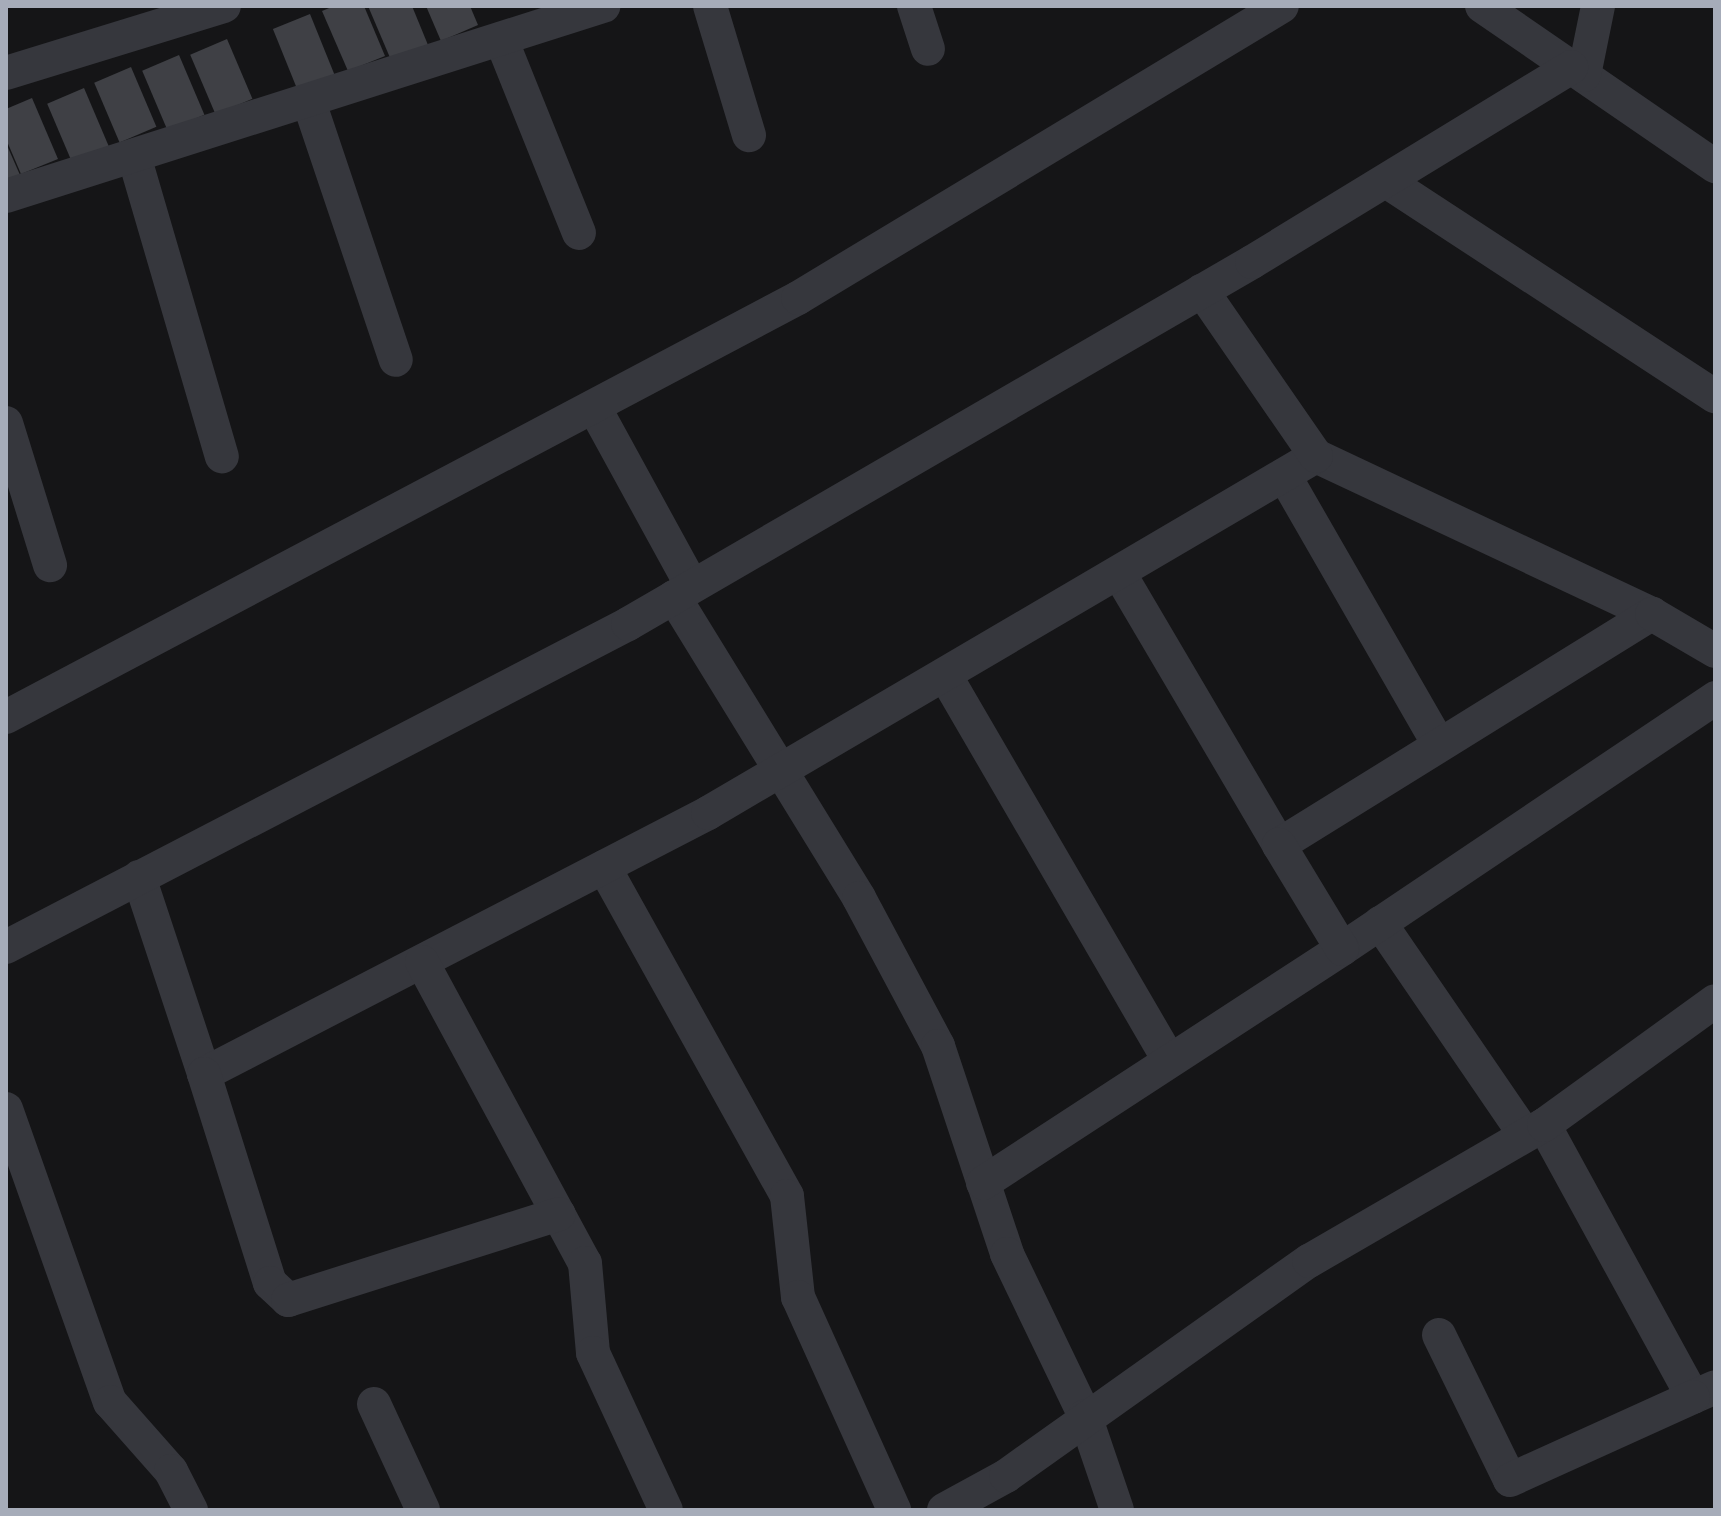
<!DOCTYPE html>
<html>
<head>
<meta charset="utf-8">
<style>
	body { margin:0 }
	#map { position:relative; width:1721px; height:1516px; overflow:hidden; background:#151517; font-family:"PT Sans",sans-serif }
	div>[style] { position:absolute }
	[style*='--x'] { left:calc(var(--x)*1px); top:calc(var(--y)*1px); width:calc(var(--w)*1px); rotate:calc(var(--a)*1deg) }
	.building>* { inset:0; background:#3f4045; transform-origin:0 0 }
	.street>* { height:34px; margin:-17px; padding:0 17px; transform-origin:17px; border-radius:17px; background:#36373d }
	span { translate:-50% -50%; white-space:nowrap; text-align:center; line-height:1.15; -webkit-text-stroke:8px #101012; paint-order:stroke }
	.frame { position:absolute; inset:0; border:8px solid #a6acb9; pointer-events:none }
</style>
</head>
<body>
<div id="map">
	<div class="building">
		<div style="clip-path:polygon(334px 6px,364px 6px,385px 56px,348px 71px,322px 11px)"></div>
		<div style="clip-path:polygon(368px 6px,412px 6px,428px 45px,391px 60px)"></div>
		<div style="clip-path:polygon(426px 6px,470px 6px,478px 25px,441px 41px)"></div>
		<div style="left:310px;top:14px;width:66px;height:40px;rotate:68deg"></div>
		<div style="left:227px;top:39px;width:65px;height:40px;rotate:67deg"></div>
		<div style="left:179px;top:55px;width:65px;height:40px;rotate:67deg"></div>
		<div style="left:131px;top:67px;width:65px;height:40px;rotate:67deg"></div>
		<div style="left:84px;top:88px;width:65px;height:40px;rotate:67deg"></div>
		<div style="clip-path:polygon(32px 98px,58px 159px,21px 174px,6px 139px,6px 109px)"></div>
		<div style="clip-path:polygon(6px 143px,20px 175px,6px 181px)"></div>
	</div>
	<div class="street">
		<div style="--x:710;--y:6;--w:135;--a:73.2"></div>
		<div style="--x:914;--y:6;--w:45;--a:72"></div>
		<div style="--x:1482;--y:6;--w:283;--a:34.5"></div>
		<div style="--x:501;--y:39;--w:209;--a:68.1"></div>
		<div style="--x:6;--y:73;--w:228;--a:-17.1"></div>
		<div style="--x:1584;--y:75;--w:70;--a:-78.5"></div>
		<div style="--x:309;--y:102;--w:272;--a:71.4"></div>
		<div style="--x:134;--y:156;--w:313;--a:73.7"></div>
		<div style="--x:1386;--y:181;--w:393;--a:33.2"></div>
		<div style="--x:6;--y:196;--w:627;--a:-17.65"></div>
		<div style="--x:594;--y:407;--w:204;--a:61.3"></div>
		<div style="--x:6;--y:423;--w:149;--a:72.8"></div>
		<div style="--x:1316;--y:456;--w:371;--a:25.2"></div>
		<div style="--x:1284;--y:475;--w:311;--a:60.1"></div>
		<div style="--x:1119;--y:573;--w:316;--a:59.5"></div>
		<div style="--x:1279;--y:845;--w:439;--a:-31.8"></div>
		<div style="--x:1652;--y:614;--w:73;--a:30.4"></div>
		<div style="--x:674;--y:597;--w:353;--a:58.4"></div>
		<div style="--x:859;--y:898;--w:168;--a:61.9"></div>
		<div style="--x:938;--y:1046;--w:219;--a:71.6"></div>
		<div style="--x:1007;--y:1254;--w:180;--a:64.3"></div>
		<div style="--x:1085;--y:1416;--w:99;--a:71.2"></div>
		<div style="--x:945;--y:675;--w:445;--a:59.8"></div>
		<div style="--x:6;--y:717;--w:896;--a:-27.88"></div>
		<div style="--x:798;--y:298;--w:565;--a:-31.1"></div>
		<div style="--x:604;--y:867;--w:376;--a:60.9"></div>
		<div style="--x:787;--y:1196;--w:102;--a:83.8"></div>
		<div style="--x:798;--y:1297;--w:234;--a:65.7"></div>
		<div style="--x:139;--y:877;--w:207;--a:71.7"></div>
		<div style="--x:204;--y:1074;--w:568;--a:-27.38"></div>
		<div style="--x:708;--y:813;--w:705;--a:-30.42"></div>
		<div style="--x:1316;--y:456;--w:201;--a:-124.6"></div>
		<div style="--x:1380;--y:923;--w:257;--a:55.6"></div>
		<div style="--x:6;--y:947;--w:701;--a:-27.44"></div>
		<div style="--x:628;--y:624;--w:721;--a:-30.12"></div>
		<div style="--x:1252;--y:262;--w:374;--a:-31.4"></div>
		<div style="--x:1342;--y:949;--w:450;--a:-33.9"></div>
		<div style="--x:422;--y:962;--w:342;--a:61.6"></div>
		<div style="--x:585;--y:1263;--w:90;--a:84.9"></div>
		<div style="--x:593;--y:1353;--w:173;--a:65.1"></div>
		<div style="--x:204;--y:1074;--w:219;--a:72.5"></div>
		<div style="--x:270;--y:1283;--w:25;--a:43"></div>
		<div style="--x:288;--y:1300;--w:284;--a:-17.6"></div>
		<div style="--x:6;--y:1109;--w:311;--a:70.5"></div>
		<div style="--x:110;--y:1402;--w:92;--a:48.5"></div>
		<div style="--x:171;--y:1471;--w:44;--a:62.9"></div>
		<div style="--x:1544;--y:1125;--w:310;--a:61.3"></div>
		<div style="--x:1693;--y:1397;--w:24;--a:-24"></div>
		<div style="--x:983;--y:1183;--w:429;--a:-33.1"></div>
		<div style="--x:1342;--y:949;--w:122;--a:-121.2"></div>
		<div style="--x:1439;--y:1335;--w:161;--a:63.9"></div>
		<div style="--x:1510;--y:1480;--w:201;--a:-24.4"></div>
		<div style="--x:374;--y:1404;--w:117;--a:65.2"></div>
		<div style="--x:944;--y:1510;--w:71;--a:-28.7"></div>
		<div style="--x:1006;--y:1476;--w:372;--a:-35.4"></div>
		<div style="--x:1309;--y:1261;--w:272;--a:-30.1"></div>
		<div style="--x:1544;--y:1125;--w:211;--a:-35.9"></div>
	</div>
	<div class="frame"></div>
</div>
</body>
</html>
